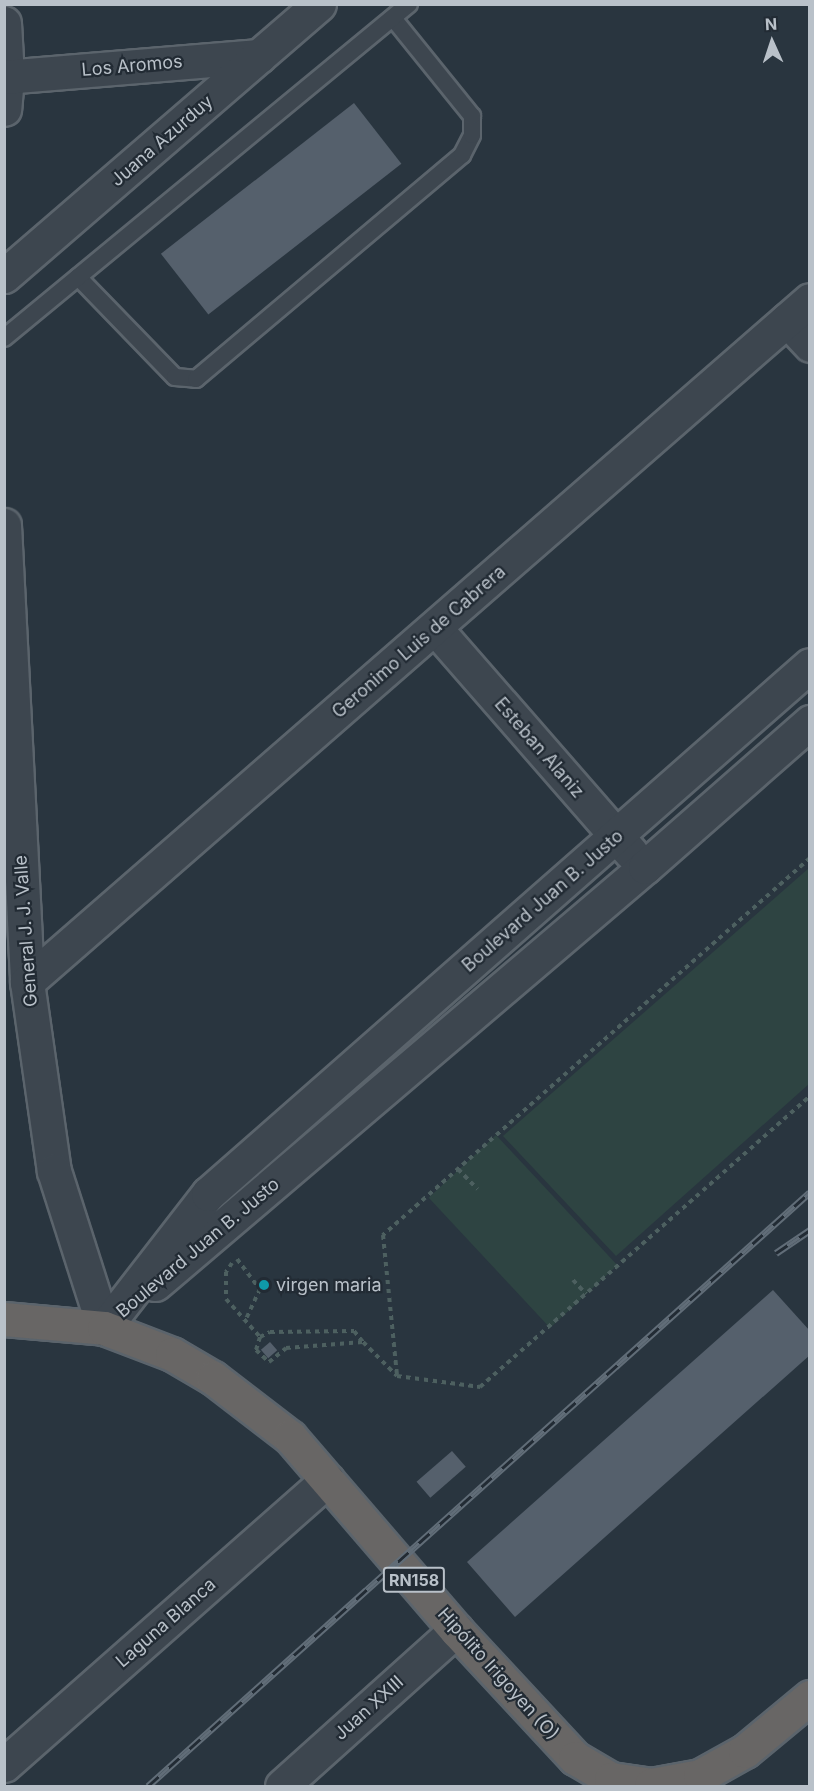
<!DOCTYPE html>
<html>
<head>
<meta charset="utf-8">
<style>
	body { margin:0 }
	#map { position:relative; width:814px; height:1791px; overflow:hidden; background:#29353f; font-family:Inter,sans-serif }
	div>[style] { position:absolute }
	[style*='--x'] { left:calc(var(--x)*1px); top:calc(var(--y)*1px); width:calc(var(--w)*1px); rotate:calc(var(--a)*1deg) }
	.green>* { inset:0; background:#2e4442; transform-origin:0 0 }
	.building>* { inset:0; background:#55606c; transform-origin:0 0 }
	.path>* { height:4px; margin-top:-2px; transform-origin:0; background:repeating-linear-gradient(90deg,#4d6060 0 4.5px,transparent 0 9px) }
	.roads { filter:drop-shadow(2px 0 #5b646c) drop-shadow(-2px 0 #5b646c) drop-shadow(0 2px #5b646c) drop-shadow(0 -2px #5b646c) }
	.service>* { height:16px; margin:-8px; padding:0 8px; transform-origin:8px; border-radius:8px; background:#3d464f }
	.minor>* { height:33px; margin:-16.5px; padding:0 16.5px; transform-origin:16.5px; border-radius:16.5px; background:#3d464f }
	.trunk>* { height:33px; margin:-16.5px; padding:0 16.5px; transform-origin:16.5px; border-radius:16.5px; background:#686665 }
	.rail>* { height:7px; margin-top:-3.5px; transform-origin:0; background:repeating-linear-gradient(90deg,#222b34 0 14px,#616d78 0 28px); box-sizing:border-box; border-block:2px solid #616d78 }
	.dots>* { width:16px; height:16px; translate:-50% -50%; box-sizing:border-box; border:3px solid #222b34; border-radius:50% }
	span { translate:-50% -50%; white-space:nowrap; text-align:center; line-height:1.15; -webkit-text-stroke:4.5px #222b34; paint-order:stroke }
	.shield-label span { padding:2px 4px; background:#222b34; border:2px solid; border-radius:4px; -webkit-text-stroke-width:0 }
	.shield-label { font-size:16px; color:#b9c1c9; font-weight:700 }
	.street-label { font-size:18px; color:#b9c1c9 }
	.poi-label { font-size:18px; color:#b9c1c9 }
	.left { translate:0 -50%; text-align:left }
	.frame { position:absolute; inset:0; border:6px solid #b9c1c9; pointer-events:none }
	.north { position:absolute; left:742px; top:12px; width:60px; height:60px; -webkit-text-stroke:4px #222b34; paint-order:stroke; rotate:357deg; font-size:16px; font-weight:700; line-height:24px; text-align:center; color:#b9c1c9 }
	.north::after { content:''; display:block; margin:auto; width:21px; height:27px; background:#b9c1c9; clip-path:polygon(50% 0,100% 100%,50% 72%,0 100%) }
</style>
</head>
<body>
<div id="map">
	<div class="green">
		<div style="clip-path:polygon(809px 868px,809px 1084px,616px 1256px,503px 1136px)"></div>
		<div style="left:496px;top:1135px;width:178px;height:92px;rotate:47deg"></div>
	</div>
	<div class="building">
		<div style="left:354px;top:103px;width:77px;height:245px;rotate:52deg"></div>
		<div style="clip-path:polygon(773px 1290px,810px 1331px,810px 1355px,515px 1617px,467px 1562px)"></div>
		<div style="left:270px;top:1342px;width:11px;height:12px;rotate:49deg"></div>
		<div style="left:452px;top:1451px;width:21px;height:47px;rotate:49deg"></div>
	</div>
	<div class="path">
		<div style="--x:810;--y:858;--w:570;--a:138.56"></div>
		<div style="--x:383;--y:1235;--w:142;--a:84.3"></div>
		<div style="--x:397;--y:1376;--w:84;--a:7.5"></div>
		<div style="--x:480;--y:1387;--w:440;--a:-41.4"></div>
		<div style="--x:458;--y:1169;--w:28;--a:46"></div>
		<div style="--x:237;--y:1259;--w:38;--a:53"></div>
		<div style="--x:260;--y:1289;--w:35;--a:115"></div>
		<div style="--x:232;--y:1263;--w:11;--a:124"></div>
		<div style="--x:226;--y:1272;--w:27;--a:90"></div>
		<div style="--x:226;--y:1299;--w:51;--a:48.2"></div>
		<div style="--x:260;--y:1337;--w:14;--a:107"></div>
		<div style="--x:256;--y:1350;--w:18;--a:43"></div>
		<div style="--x:269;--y:1362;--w:22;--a:-39"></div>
		<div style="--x:286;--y:1348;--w:77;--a:-4.5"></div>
		<div style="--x:363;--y:1342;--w:48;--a:45"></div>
		<div style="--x:573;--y:1280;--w:19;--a:47"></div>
		<div style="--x:260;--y:1337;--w:11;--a:-27"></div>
		<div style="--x:270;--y:1332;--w:84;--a:-0.7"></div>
		<div style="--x:354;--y:1331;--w:14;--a:51"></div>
	</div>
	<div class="roads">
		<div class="service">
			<div style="--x:78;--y:277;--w:139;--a:45.9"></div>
			<div style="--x:175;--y:377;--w:21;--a:5"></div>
			<div style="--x:196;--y:379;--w:348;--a:-40.1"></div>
			<div style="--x:462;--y:155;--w:22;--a:-63"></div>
			<div style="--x:472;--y:135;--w:19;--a:-90"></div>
			<div style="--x:472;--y:116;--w:126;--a:-128.9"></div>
			<div style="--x:4;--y:338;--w:525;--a:-39.51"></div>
		</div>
		<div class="minor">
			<div style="--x:4;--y:23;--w:54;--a:86.8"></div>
			<div style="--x:7;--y:77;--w:32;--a:95"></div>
			<div style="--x:4;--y:77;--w:256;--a:-4.7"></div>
			<div style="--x:4;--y:276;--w:416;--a:-40.8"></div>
			<div style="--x:787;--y:320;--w:34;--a:47"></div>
			<div style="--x:4;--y:525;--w:458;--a:87.1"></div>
			<div style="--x:27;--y:982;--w:191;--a:81.9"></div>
			<div style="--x:54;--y:1171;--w:165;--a:72.3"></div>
			<div style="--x:435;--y:628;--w:298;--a:48.9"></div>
			<div style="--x:27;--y:982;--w:1038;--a:-41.06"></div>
			<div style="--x:155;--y:1284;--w:643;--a:-40.4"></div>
			<div style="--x:645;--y:867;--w:220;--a:-41.3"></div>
			<div style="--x:104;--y:1328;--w:170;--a:-52.2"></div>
			<div style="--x:208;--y:1194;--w:801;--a:-41.31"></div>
			<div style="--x:4;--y:1765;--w:431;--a:-41.4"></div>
			<div style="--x:282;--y:1786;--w:234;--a:-41.9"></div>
		</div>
		<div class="trunk">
			<div style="--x:4;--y:1319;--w:100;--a:5.1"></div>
			<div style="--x:104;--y:1328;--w:73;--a:20.9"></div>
			<div style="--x:172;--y:1354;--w:48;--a:30.3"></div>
			<div style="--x:213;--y:1378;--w:97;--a:37.5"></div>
			<div style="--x:290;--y:1437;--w:255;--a:49.3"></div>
			<div style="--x:456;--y:1630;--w:175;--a:47.1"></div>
			<div style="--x:575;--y:1758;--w:42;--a:30.3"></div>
			<div style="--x:611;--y:1779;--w:40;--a:8.5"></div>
			<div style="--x:651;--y:1785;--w:50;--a:-10.4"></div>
			<div style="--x:700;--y:1776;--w:51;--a:-29.1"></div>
			<div style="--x:745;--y:1751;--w:85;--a:-39.7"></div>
		</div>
	</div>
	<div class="rail">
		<div style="--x:776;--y:1253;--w:41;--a:-34.1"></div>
		<div style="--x:148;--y:1786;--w:889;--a:-41.9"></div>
	</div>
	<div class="dots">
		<div style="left:264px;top:1285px;background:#0f9aa8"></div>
	</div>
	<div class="shield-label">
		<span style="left:414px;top:1580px">RN158</span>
	</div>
	<div class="street-label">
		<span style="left:132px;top:66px;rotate:-5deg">Los Aromos</span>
		<span style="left:162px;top:141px;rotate:-41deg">Juana Azurduy</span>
		<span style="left:419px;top:642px;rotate:-41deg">Geronimo Luis de Cabrera</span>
		<span style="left:539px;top:748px;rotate:49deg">Esteban Alaniz</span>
		<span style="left:543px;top:901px;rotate:-41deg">Boulevard Juan B. Justo</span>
		<span style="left:26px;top:931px;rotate:-94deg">General J. J. Valle</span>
		<span style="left:198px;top:1248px;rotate:-40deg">Boulevard Juan B. Justo</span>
		<span style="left:166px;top:1623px;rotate:-41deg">Laguna Blanca</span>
		<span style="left:498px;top:1674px;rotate:48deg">Hipólito Irigoyen (O)</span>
		<span style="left:369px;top:1708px;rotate:-42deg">Juan XXIII</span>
	</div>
	<div class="poi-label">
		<span class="left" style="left:276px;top:1285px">virgen maria</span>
	</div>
	<div class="frame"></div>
	<div class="north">N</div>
</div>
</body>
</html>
